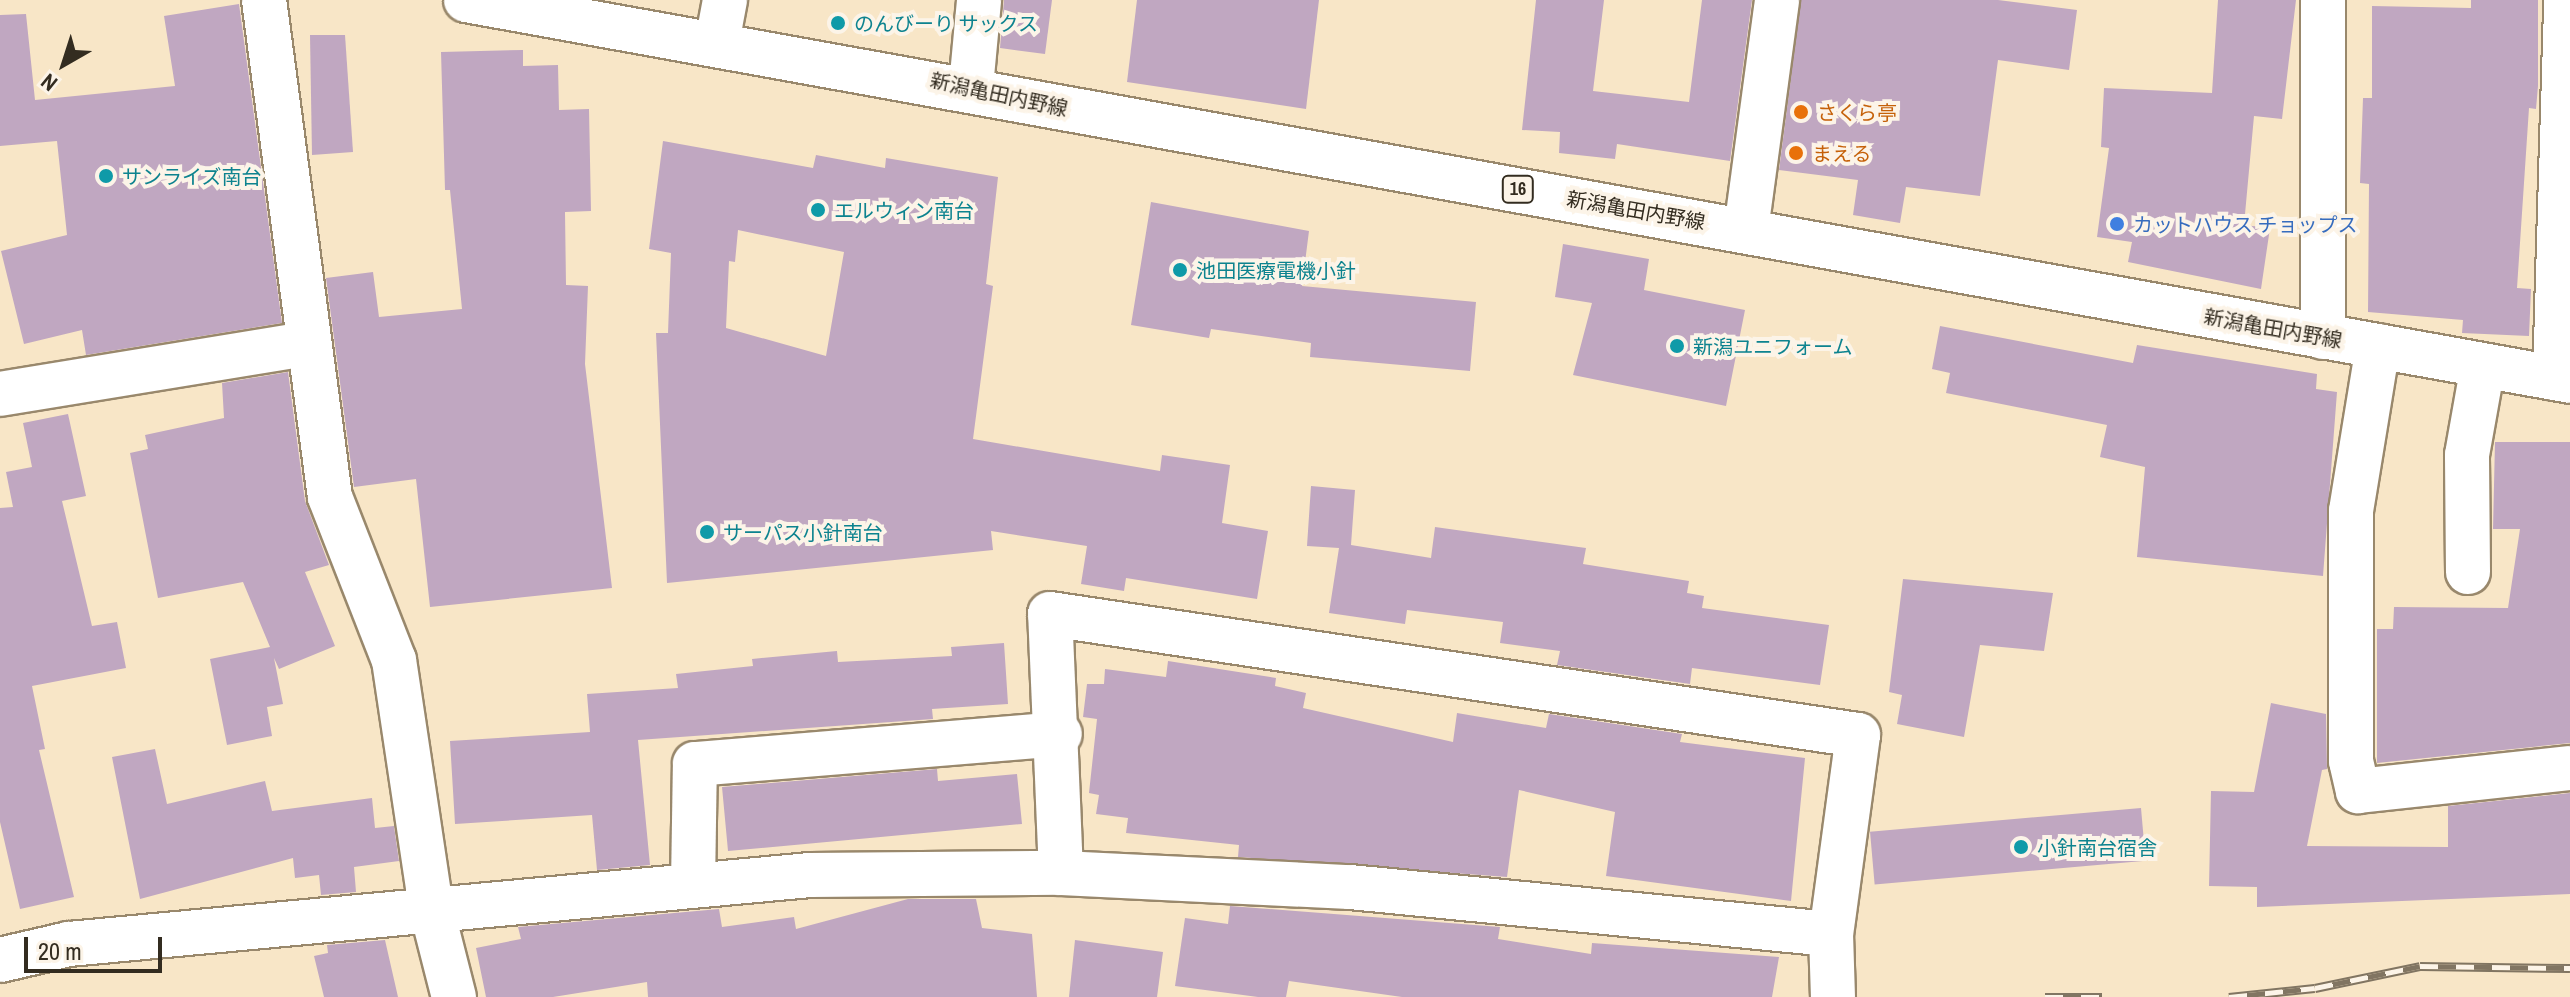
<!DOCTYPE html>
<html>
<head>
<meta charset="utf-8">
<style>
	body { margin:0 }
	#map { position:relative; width:2570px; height:997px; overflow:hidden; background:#f8e6c7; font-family:"Archivo Narrow","Noto Sans JP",sans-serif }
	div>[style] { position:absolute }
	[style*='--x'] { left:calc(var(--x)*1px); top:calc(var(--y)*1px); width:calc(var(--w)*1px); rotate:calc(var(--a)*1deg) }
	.building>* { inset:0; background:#c0a7c1; transform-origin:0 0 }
	.roads { filter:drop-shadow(2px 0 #99886c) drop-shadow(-2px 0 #99886c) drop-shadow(0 2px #99886c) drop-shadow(0 -2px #99886c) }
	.street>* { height:44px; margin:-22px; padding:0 22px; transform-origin:22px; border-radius:22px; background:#fff }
	.primary>* { height:44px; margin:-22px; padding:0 22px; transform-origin:22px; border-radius:22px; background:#fff }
	.rail>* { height:9px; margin-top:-4.5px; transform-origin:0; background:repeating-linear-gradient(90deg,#fcf4e8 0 18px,#817562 0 36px); box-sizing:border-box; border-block:2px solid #817562 }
	.dots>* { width:22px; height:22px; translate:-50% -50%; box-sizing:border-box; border:4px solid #fcf4e8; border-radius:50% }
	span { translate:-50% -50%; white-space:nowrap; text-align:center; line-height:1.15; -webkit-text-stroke:8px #fcf4e8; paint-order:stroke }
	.shield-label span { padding:2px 6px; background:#fcf4e8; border:2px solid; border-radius:6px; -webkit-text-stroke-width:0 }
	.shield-label { font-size:18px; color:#332c20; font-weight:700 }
	.culture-label { font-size:20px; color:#0d838f }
	.left { translate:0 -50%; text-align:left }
	.street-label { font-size:20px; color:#332c20 }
	.food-label { font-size:20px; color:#c56008 }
	.shop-label { font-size:20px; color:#366cbe }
	.north { position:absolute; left:24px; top:24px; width:80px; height:80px; -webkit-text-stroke:6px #fcf4e8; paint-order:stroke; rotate:219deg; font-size:22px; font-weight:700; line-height:32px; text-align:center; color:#332c20 }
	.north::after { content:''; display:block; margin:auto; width:28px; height:36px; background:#332c20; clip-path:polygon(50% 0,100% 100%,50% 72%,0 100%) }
	.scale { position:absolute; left:24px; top:937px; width:138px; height:36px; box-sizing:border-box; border:4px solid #332c20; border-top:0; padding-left:10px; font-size:24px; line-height:28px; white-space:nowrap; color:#332c20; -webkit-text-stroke:6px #fcf4e8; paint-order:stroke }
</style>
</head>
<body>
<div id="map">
	<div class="building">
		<div style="clip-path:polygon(1004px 0,1052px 0,1045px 54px,1000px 48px)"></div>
		<div style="clip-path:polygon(1137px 0,1319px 0,1306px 109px,1127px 82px)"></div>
		<div style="clip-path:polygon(1536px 0,1604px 0,1593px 91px,1689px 102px,1702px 0,1752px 0,1730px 161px,1617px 144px,1615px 159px,1559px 153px,1560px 132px,1522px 130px)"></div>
		<div style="clip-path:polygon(1801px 0,1998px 0,2077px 10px,2069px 70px,1998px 60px,1980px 196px,1906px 187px,1900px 223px,1853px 215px,1858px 180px,1779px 170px)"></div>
		<div style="clip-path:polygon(2218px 0,2296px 0,2282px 119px,2254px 116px,2244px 225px,2270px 228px,2261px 289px,2128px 262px,2132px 242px,2097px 237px,2109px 148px,2101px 147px,2104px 88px,2212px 93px)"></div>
		<div style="clip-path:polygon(2471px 0,2538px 0,2538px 86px,2536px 109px,2529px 108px,2517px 288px,2531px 289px,2529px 336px,2462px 333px,2463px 320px,2368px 312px,2369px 184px,2360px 183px,2363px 98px,2372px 98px,2372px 6px,2471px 8px)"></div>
		<div style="clip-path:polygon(239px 4px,282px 323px,86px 355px,82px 330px,24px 344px,1px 251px,67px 235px,57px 141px,0 146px,0 15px,26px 14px,35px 100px,175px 86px,164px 16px)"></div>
		<div style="clip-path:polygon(310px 35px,345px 35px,353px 152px,312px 155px)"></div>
		<div style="clip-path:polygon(523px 50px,523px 66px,558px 65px,559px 110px,589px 109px,591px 211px,565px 212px,566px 285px,588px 286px,585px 364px,612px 588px,430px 607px,416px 479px,354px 487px,326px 278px,373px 272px,379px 317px,462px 309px,450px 190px,445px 190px,441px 52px)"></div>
		<div style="clip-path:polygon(evenodd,663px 141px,813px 168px,816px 155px,885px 168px,886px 158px,998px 177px,986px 284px,993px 286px,973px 439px,1160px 471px,1162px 455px,1230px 465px,1222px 523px,1268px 531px,1257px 599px,1126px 578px,1124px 591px,1081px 584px,1087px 546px,991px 531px,993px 550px,667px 583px,656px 333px,668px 333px,671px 253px,649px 249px,663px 141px,738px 230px,844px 252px,826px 356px,726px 328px,729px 261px,735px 262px,738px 230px)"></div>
		<div style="clip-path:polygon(1151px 202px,1309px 231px,1302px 286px,1476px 302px,1470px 371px,1310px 357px,1311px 343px,1211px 329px,1209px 338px,1131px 325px)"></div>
		<div style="clip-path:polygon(1563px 244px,1649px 259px,1644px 290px,1745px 310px,1726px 406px,1573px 375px,1592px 303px,1555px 297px)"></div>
		<div style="clip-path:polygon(1940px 326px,2133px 363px,2137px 345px,2317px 374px,2316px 389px,2337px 392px,2323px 576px,2137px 557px,2145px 467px,2100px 457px,2107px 425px,1946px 393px,1950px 373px,1932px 369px)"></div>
		<div style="clip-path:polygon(288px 372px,305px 501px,329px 565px,305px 572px,335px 646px,279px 669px,274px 658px,283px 704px,267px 707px,272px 736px,227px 745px,210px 659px,270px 647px,243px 582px,158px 598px,130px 453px,148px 449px,145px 435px,224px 418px,222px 383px)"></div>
		<div style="clip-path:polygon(68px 414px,86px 496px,62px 501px,92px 626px,117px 622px,126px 668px,32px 686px,45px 749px,39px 750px,74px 897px,20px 909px,0 822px,0 508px,13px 507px,6px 472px,32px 467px,23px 423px)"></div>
		<div style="clip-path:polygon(2495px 442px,2570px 442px,2570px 743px,2377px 763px,2377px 629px,2393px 629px,2394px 607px,2508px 608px,2520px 529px,2493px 529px)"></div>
		<div style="clip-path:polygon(1311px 486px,1355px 490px,1351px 545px,1431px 558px,1435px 527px,1586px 548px,1583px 564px,1689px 581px,1687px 593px,1704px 596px,1702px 608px,1829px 625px,1820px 685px,1692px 668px,1690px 684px,1557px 665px,1560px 651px,1500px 643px,1503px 622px,1407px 610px,1405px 624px,1329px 613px,1339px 548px,1307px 546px)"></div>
		<div style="clip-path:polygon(1903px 579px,2053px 593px,2044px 651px,1980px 645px,1964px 737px,1897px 724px,1902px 695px,1889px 692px)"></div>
		<div style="clip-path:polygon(1004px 643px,1008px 704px,932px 709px,933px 719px,638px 740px,650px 865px,597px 870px,592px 815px,455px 824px,450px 741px,590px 732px,587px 694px,678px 688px,676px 674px,753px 666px,752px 659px,837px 651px,838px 662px,952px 656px,951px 647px)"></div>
		<div style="clip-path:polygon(1168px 661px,1276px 678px,1275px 686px,1306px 693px,1303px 708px,1453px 742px,1457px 713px,1546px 728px,1549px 714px,1682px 734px,1680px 742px,1805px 758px,1791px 901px,1606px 876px,1615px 812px,1519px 790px,1507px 877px,1238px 857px,1239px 845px,1126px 833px,1128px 818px,1096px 814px,1099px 795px,1089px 793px,1097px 719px,1083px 717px,1087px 684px,1104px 684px,1105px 669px,1166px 677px)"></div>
		<div style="clip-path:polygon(2271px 703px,2326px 714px,2327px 769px,2322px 770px,2307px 846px,2448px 847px,2448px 806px,2570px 793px,2570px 894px,2257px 907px,2257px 887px,2209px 886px,2211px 791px,2254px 792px)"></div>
		<div style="clip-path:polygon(155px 749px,167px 804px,265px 781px,272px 811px,372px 798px,375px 828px,394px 826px,399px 861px,354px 867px,356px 892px,321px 895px,319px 875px,295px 878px,293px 858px,140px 899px,112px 757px)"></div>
		<div style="clip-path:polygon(937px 769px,938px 781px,1017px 774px,1022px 824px,728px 851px,722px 787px)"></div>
		<div style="left:2141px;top:808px;width:53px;height:272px;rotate:85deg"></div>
		<div style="clip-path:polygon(908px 899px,976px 899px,982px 928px,1032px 934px,1037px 997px,648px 997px,647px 982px,553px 997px,486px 997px,476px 948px,521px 939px,518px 927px,719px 909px,722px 927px,794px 917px,796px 929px)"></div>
		<div style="clip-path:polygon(1230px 906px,1500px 927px,1498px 939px,1591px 954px,1592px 943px,1779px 957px,1772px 997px,1402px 997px,1289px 981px,1286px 997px,1258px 997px,1175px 986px,1185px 918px,1228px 924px)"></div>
		<div style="clip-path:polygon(385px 940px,398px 997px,324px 997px,314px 956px,328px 953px,327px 945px)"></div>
		<div style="clip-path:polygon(1075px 940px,1163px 952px,1157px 997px,1069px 997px)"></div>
	</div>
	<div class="roads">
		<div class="street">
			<div style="--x:264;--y:0;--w:501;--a:82.44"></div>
			<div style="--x:330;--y:497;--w:175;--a:68.6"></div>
			<div style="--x:394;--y:660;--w:250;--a:81.5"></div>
			<div style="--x:431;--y:907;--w:93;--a:75.7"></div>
			<div style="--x:2323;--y:0;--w:337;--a:90"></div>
			<div style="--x:717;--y:43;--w:44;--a:-79.5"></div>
			<div style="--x:971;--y:87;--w:87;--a:-84.7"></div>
			<div style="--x:1746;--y:230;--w:232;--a:-82.3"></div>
			<div style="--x:2378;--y:346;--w:167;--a:99.3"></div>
			<div style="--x:2351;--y:511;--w:250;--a:90"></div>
			<div style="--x:2351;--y:761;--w:31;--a:77"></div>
			<div style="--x:2358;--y:791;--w:213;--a:-6.2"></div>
			<div style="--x:2555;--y:378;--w:378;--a:-88.3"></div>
			<div style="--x:0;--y:394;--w:311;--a:-9.3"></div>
			<div style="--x:2468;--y:572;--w:117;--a:-90.5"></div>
			<div style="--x:2467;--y:455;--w:91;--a:-79.9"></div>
			<div style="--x:1061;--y:873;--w:259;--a:-92.4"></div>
			<div style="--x:1050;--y:614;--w:817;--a:8.52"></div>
			<div style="--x:1858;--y:735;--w:201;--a:97.7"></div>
			<div style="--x:693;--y:885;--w:121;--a:-89.1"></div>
			<div style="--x:695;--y:764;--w:366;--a:-4.7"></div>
			<div style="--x:0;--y:960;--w:71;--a:-13.1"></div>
			<div style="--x:69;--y:944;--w:744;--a:-5.32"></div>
			<div style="--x:810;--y:875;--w:251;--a:-0.5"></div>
			<div style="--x:1061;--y:873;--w:289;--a:2.8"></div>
			<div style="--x:1350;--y:887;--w:483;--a:5.6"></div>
			<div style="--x:1831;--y:934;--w:63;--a:88.2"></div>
		</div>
		<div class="primary">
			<div style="--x:466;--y:0;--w:2138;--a:10.26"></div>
		</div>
	</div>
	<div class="rail">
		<div style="--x:2045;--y:997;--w:57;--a:0"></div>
		<div style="--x:2229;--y:997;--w:86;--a:-6"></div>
		<div style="--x:2315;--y:988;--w:107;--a:-11.8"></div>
		<div style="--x:2420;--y:966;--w:150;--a:0.8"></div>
	</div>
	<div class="dots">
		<div style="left:838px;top:23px;background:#0f9aa8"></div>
		<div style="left:1801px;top:112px;background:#e8710a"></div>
		<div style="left:1796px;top:153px;background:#e8710a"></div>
		<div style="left:106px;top:176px;background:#0f9aa8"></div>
		<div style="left:818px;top:210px;background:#0f9aa8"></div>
		<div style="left:2117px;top:224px;background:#3f7fe0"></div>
		<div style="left:1180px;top:270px;background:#0f9aa8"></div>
		<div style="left:1677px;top:346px;background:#0f9aa8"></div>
		<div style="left:707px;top:532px;background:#0f9aa8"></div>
		<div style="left:2021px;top:847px;background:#0f9aa8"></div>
	</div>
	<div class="shield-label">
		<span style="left:1518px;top:189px">16</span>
	</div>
	<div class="culture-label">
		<span class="left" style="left:854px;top:23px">のんびーり サックス</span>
		<span class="left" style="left:122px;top:176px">サンライズ南台</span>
		<span class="left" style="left:834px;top:210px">エルウィン南台</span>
		<span class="left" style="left:1196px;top:270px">池田医療電機小針</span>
		<span class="left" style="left:1693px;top:346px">新潟ユニフォーム</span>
		<span class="left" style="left:723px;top:532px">サーパス小針南台</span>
		<span class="left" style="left:2037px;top:847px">小針南台宿舎</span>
	</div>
	<div class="street-label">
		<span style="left:999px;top:94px;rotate:12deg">新潟亀田内野線</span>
		<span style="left:1636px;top:210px;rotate:10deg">新潟亀田内野線</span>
		<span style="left:2273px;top:328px;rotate:10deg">新潟亀田内野線</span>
	</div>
	<div class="food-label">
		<span class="left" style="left:1817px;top:112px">さくら亭</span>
		<span class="left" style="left:1812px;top:153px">まえる</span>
	</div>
	<div class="shop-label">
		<span class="left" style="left:2133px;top:224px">カットハウス チョップス</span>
	</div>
	<div class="north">N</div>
	<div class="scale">20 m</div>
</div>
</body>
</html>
